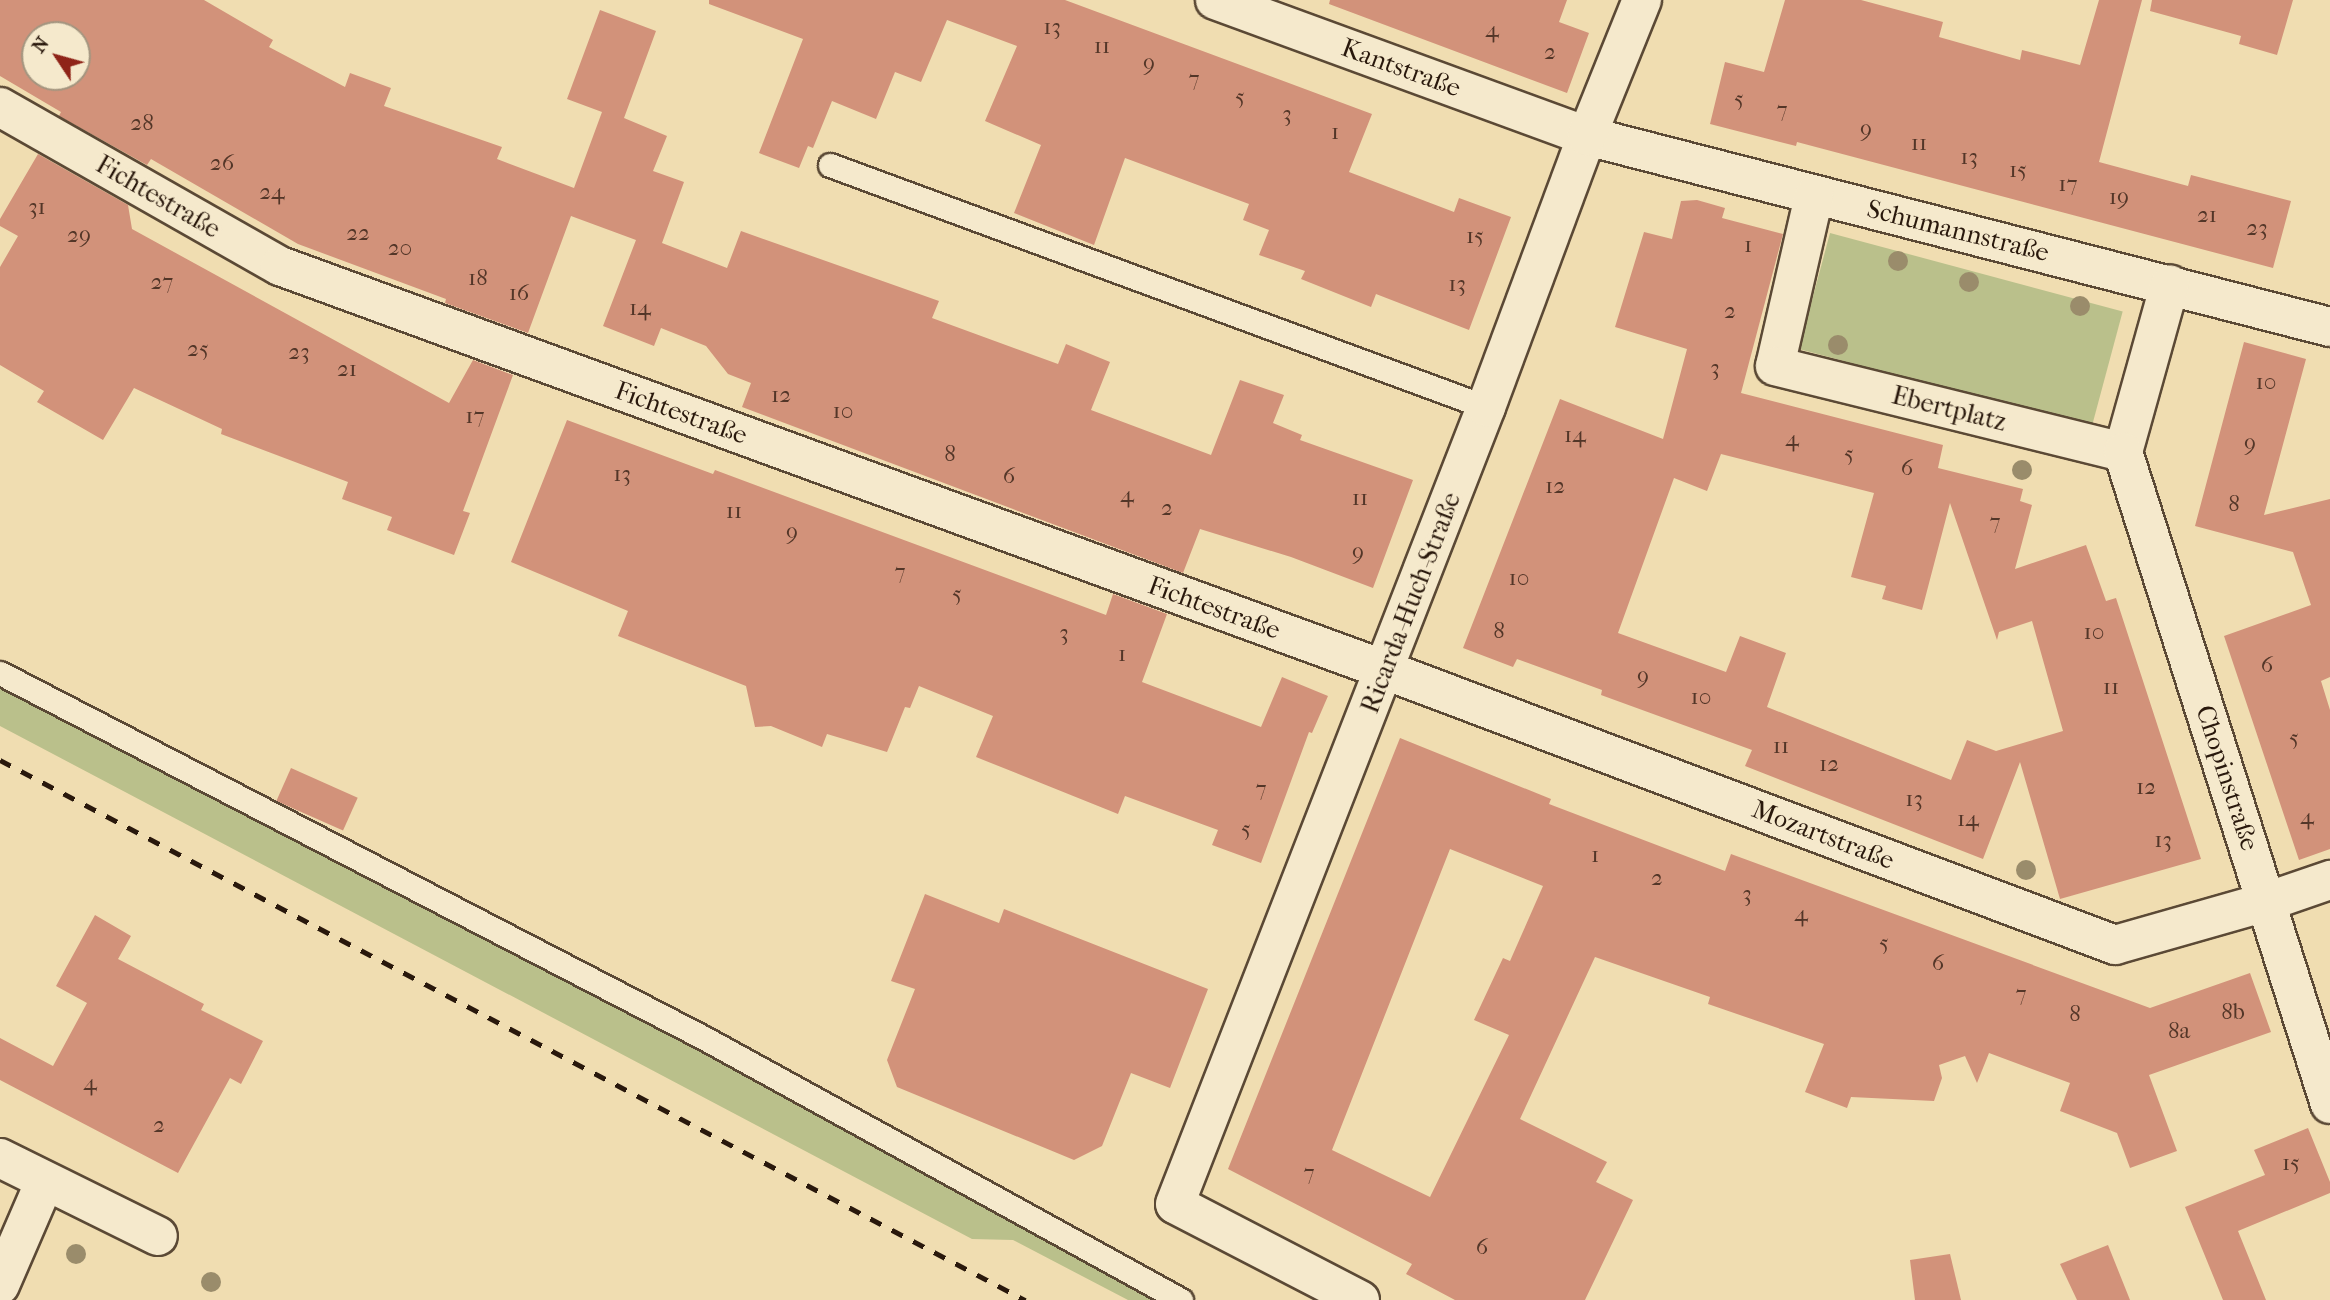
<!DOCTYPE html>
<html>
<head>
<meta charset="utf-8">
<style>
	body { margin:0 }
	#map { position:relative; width:2330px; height:1300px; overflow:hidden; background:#f0ddb1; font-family:"IM FELL French Canon",serif }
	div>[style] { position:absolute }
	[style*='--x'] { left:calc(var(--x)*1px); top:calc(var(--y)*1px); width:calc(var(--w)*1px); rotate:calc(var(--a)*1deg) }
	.green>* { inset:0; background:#bac08b; transform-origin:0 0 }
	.building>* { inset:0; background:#d2927a; transform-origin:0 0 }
	.roads { filter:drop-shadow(2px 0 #5b4935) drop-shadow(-2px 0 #5b4935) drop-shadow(0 2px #5b4935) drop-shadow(0 -2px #5b4935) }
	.service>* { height:23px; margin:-11.5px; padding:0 11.5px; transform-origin:11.5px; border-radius:11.5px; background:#f5e9cc }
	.minor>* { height:38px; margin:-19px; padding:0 19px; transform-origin:19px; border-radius:19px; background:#f5e9cc }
	.rail>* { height:5px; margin-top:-2.5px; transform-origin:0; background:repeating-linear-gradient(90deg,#29180c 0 12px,transparent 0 24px) }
	.trees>* { width:20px; height:20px; margin:-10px; border-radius:50%; background:#9a8c6b }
	span { translate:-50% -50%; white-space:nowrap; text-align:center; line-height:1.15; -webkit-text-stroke:7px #f5e9cc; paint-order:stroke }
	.number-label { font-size:23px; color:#533628 }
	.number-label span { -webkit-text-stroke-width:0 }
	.street-label { font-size:26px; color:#29180c }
	.north { position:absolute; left:21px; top:21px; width:70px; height:70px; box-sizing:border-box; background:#f5e9cc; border:2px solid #a3957f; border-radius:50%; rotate:306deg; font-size:19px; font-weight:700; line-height:28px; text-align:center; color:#29180c }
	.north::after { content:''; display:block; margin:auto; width:24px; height:32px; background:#8f2418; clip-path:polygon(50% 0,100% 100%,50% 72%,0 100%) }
</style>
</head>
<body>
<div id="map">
	<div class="green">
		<div style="left:1830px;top:233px;width:303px;height:120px;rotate:15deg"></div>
		<div style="clip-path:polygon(0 662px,263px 801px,1192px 1300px,1128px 1300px,1013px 1240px,972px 1239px,0 726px)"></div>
	</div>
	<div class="building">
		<div style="clip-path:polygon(evenodd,0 0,204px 0,273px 40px,269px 47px,345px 87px,350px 73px,391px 88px,384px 106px,502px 147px,497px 159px,574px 188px,602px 112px,567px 99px,600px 10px,656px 31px,624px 118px,667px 136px,653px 171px,684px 182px,662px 243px,727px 268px,741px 231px,939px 301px,932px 318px,1058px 364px,1066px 344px,1110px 362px,1091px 410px,1211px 455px,1240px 380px,1284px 395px,1273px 423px,1302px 435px,1300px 440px,1413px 480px,1373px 588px,1291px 557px,1200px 529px,1183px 573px,742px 407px,751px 383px,728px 374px,706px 346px,661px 328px,654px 346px,603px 326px,636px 240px,571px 216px,528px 333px,445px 303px,446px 299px,298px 244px,151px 159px,147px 165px,59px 116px,61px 112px,0 76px,0 0,35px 35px,77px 35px,77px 77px,35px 77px,35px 35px)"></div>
		<div style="clip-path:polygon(709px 0,1065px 0,1372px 114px,1349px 172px,1454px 212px,1459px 198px,1511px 217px,1469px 330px,1376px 294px,1371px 307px,1301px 279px,1305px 271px,1259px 255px,1269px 230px,1243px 220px,1249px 204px,1125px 158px,1094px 245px,1014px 213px,1041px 145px,985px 121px,1017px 46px,947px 20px,921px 82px,895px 72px,876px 119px,832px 101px,813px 148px,808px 146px,799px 168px,759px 153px,803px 39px,709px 4px)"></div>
		<div style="clip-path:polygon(1330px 0,1567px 0,1559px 22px,1589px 33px,1567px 93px,1329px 4px)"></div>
		<div style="clip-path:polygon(1785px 0,1861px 0,1943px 22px,1939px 37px,2020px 60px,2022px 50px,2080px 65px,2099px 0,2142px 0,2099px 162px,2188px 186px,2191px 175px,2291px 201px,2273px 268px,1797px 142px,1796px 146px,1710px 124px,1725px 62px,1764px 72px)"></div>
		<div style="clip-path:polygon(2152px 0,2293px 0,2277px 55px,2239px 44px,2241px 36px,2150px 11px)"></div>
		<div style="clip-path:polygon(38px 154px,128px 205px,132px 229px,449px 403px,473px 360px,513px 375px,463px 511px,470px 513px,454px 555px,387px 530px,392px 517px,342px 499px,348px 482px,221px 434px,222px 429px,134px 388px,103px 440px,37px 402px,44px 391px,0 365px,0 267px,18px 236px,0 226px,0 219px)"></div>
		<div style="clip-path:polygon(evenodd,1697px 200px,1725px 208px,1722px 218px,1783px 234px,1741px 393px,1943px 445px,1938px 468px,2023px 489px,2020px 501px,2032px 505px,2015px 569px,2086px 545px,2106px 601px,2116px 598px,2201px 859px,2060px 899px,2020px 762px,1983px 859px,1745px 766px,1752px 750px,1601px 695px,1602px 690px,1517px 659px,1513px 667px,1463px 648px,1560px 399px,1663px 439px,1687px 349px,1615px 327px,1644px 232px,1672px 239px,1681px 201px,1697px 200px,1721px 454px,1874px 493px,1851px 577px,1886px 586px,1882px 599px,1922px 610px,1950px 503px,1997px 640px,1999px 632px,2032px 621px,2063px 731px,1996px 751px,1967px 740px,1951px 780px,1767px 707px,1786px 653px,1740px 636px,1726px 672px,1618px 633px,1674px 478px,1707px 491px,1721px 454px)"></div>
		<div style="clip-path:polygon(2244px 342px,2306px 359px,2264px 515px,2330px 499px,2330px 677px,2321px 681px,2330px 710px,2330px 849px,2299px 860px,2224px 636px,2311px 605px,2293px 552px,2195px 526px)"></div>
		<div style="clip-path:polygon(567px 420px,713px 474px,715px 470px,1106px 615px,1113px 594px,1167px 614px,1142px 682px,1261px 727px,1282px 677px,1328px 696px,1312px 733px,1309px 732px,1261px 863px,1212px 845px,1218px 830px,1125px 796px,1118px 814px,976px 757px,993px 716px,919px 686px,910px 708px,905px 707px,887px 752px,827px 734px,822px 747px,771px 726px,755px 727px,746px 686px,618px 636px,628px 611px,511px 562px)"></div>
		<div style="clip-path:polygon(evenodd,1400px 738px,1551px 799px,1549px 804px,1725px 871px,1731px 854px,2150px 1008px,2250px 973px,2271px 1032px,2149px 1075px,2177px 1151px,2130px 1168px,2117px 1133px,2060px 1111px,2070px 1083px,1989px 1053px,1977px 1083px,1965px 1056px,1939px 1065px,1942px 1078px,1934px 1101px,1851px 1097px,1847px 1108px,1805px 1092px,1824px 1044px,1708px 1004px,1710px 997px,1595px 957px,1520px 1119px,1607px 1162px,1596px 1182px,1633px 1200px,1585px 1300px,1455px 1300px,1406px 1274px,1412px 1264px,1228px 1169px,1400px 738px,1450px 849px,1543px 886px,1510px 961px,1503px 958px,1474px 1020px,1509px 1035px,1430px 1197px,1332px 1150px,1450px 849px)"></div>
		<div style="left:291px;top:768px;width:73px;height:36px;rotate:24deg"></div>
		<div style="clip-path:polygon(925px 894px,999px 923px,1004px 909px,1208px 989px,1170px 1088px,1131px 1073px,1102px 1146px,1074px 1160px,897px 1087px,887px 1060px,915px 989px,891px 981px)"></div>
		<div style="clip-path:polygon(95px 915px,131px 936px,118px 959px,204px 1004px,201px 1010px,263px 1041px,241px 1084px,230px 1078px,178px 1173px,0 1080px,0 1038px,53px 1066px,87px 1003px,56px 986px)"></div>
		<div style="clip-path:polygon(2308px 1128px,2330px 1182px,2330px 1193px,2238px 1231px,2266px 1300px,2223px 1300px,2185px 1207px,2265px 1175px,2254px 1150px)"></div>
		<div style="clip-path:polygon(2108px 1245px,2130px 1300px,2077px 1300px,2060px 1264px)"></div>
		<div style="clip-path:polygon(1950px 1254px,1961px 1300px,1915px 1300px,1910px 1260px)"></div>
	</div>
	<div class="roads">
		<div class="service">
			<div style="--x:830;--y:165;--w:699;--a:20.25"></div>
			<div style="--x:0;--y:673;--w:795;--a:27.4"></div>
			<div style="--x:706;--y:1039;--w:542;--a:28.79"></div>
		</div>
		<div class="minor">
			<div style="--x:1215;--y:0;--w:396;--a:20.1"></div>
			<div style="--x:1587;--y:136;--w:767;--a:14.42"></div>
			<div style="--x:0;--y:107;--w:322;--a:29.6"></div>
			<div style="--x:280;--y:266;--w:1177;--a:20.08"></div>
			<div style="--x:1385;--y:670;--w:780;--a:20.64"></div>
			<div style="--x:2115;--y:945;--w:157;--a:-15.9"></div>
			<div style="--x:2266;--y:902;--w:68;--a:-19"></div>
			<div style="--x:1814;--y:196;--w:174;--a:102.9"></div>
			<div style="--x:1775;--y:366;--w:358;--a:13.9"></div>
			<div style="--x:2123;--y:452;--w:174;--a:-74.4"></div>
			<div style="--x:2123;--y:452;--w:684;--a:72.39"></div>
			<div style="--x:0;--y:1158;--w:176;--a:26.3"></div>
			<div style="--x:0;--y:1285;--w:113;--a:-66.6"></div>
			<div style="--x:1360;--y:1300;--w:208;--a:-152.6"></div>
			<div style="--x:1175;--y:1204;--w:856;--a:-68.68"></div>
			<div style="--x:1486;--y:407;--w:289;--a:-69.6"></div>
			<div style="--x:1587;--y:136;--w:147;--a:-68"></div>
		</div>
	</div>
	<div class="rail">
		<div style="--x:0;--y:760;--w:1159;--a:27.78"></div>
	</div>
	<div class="trees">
		<div style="left:1898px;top:261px"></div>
		<div style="left:1969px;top:282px"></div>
		<div style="left:2080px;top:306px"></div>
		<div style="left:1838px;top:345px"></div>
		<div style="left:2022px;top:470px"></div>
		<div style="left:2026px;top:870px"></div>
		<div style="left:76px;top:1254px"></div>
		<div style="left:211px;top:1282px"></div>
	</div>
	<div class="number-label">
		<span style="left:1052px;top:27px">13</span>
		<span style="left:1492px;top:30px">4</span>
		<span style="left:1102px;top:46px">11</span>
		<span style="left:1550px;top:52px">2</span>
		<span style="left:1149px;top:63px">9</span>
		<span style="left:1194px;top:79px">7</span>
		<span style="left:1240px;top:97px">5</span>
		<span style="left:1739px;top:99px">5</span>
		<span style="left:1782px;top:110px">7</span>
		<span style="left:1287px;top:114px">3</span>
		<span style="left:142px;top:123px">28</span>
		<span style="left:1866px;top:129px">9</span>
		<span style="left:1335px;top:132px">1</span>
		<span style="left:1919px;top:143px">11</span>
		<span style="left:1969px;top:157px">13</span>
		<span style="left:222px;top:163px">26</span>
		<span style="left:2018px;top:170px">15</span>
		<span style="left:2068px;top:184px">17</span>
		<span style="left:272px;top:192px">24</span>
		<span style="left:2119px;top:197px">19</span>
		<span style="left:37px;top:207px">31</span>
		<span style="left:2207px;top:215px">21</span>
		<span style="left:2257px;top:228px">23</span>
		<span style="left:358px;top:233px">22</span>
		<span style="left:79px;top:235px">29</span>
		<span style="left:1475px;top:236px">15</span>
		<span style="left:1748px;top:245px">1</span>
		<span style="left:400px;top:248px">20</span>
		<span style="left:478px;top:278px">18</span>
		<span style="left:162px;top:282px">27</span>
		<span style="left:1457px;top:284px">13</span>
		<span style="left:519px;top:293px">16</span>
		<span style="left:640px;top:308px">14</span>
		<span style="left:1730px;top:311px">2</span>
		<span style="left:198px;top:349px">25</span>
		<span style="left:299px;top:352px">23</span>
		<span style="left:1715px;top:368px">3</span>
		<span style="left:347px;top:369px">21</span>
		<span style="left:2266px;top:382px">10</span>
		<span style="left:781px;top:395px">12</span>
		<span style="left:843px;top:411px">10</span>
		<span style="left:475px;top:416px">17</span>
		<span style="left:1575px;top:435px">14</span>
		<span style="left:1792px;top:439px">4</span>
		<span style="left:2250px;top:443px">9</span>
		<span style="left:950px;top:454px">8</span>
		<span style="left:1849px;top:454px">5</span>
		<span style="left:1907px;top:468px">6</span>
		<span style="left:622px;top:474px">13</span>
		<span style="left:1009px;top:476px">6</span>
		<span style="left:1555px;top:486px">12</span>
		<span style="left:1127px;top:495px">4</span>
		<span style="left:1360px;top:498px">11</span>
		<span style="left:2234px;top:504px">8</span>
		<span style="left:1167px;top:508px">2</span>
		<span style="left:734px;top:511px">11</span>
		<span style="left:1995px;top:522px">7</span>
		<span style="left:792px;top:532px">9</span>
		<span style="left:1358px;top:552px">9</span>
		<span style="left:900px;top:572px">7</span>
		<span style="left:1519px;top:578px">10</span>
		<span style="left:957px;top:594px">5</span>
		<span style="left:1499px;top:631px">8</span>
		<span style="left:2094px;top:632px">10</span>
		<span style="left:1064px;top:633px">3</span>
		<span style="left:1122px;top:654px">1</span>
		<span style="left:2267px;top:665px">6</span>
		<span style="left:1643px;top:676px">9</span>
		<span style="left:2111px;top:687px">11</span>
		<span style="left:1701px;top:697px">10</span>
		<span style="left:2294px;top:738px">5</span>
		<span style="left:1781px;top:746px">11</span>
		<span style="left:1829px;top:764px">12</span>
		<span style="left:2146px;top:787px">12</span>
		<span style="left:1261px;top:789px">7</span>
		<span style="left:1914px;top:799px">13</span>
		<span style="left:2307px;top:817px">4</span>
		<span style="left:1968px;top:819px">14</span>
		<span style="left:1246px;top:829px">5</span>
		<span style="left:2163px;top:840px">13</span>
		<span style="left:1595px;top:855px">1</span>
		<span style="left:1657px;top:878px">2</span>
		<span style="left:1747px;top:894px">3</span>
		<span style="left:1801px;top:914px">4</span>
		<span style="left:1884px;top:943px">5</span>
		<span style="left:1938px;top:963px">6</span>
		<span style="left:2021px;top:994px">7</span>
		<span style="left:2233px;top:1012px">8b</span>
		<span style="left:2075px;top:1014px">8</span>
		<span style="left:2179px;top:1031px">8a</span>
		<span style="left:90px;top:1083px">4</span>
		<span style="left:159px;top:1125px">2</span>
		<span style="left:2291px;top:1163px">15</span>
		<span style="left:1309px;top:1173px">7</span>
		<span style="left:1482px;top:1247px">6</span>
	</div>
	<div class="street-label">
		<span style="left:1401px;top:68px;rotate:20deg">Kantstraße</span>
		<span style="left:158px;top:197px;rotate:30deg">Fichtestraße</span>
		<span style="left:1958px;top:231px;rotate:14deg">Schumannstraße</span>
		<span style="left:1949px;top:409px;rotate:14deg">Ebertplatz</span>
		<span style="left:681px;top:413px;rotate:20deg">Fichtestraße</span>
		<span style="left:1411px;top:603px;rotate:-69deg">Ricarda-Huch-Straße</span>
		<span style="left:1214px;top:608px;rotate:20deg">Fichtestraße</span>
		<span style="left:2227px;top:778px;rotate:72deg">Chopinstraße</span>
		<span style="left:1823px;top:835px;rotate:21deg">Mozartstraße</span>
	</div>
	<div class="north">N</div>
</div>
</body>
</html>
